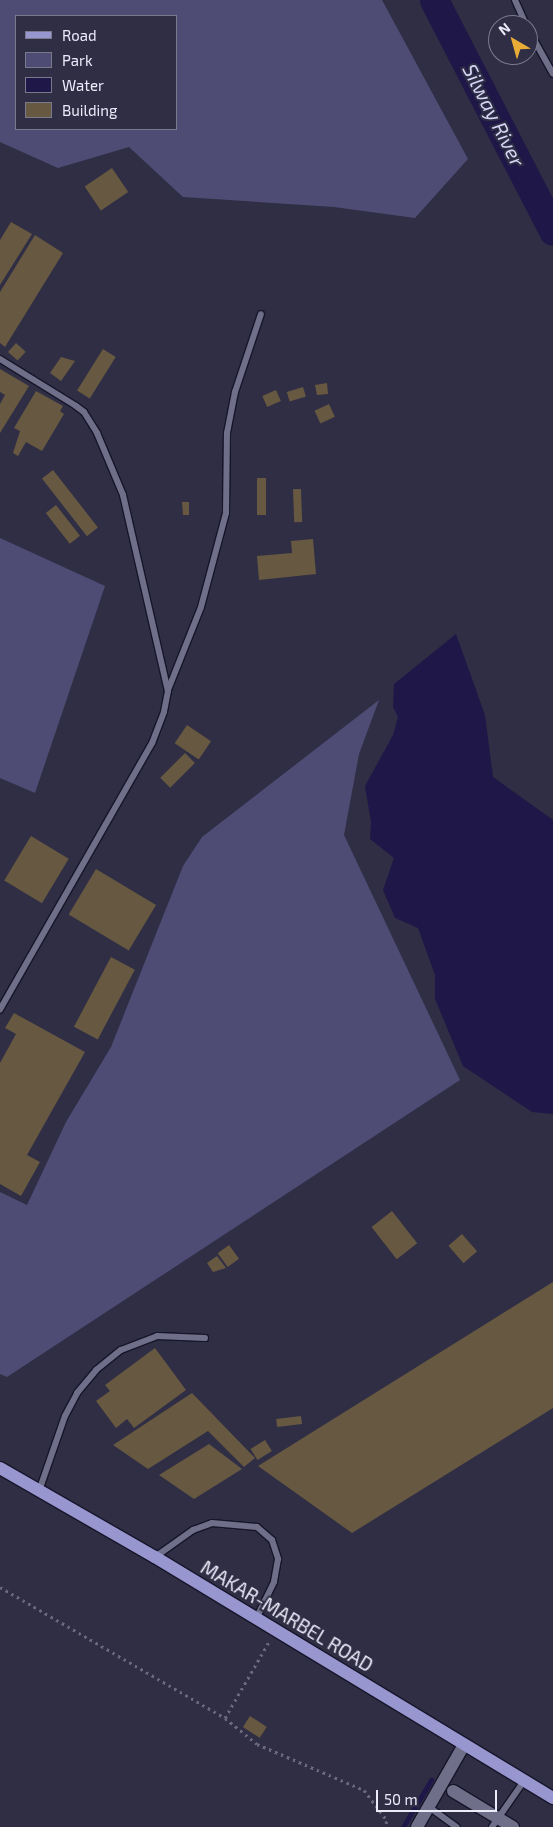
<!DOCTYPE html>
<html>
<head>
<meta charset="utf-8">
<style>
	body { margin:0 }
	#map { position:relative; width:553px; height:1827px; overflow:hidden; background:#2f2e44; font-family:"Exo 2",sans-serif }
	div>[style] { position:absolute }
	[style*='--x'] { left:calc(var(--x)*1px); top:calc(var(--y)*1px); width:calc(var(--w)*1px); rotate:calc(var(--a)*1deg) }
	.green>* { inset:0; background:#4e4c75 }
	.water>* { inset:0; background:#1f1747 }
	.stream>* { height:5px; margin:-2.5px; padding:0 2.5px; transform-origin:2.5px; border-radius:2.5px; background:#1f1747 }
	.river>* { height:29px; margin:-14.5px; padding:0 14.5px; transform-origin:14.5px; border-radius:14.5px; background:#1f1747 }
	.building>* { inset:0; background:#675841; transform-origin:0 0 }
	.path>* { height:3px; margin-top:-1.5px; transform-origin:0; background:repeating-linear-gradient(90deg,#6a697d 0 2.5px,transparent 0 6.5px) }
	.roads { filter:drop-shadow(1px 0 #17152a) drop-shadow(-1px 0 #17152a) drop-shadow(0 1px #17152a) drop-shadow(0 -1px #17152a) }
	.service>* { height:6px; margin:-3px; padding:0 3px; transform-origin:3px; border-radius:3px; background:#6f6f89 }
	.minor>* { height:12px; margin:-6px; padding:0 6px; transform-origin:6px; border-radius:6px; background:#6f6f89 }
	.tertiary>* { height:12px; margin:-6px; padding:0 6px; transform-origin:6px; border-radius:6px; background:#6f6f89 }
	.primary>* { height:12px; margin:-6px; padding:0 6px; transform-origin:6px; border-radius:6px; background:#9896cf }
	span { translate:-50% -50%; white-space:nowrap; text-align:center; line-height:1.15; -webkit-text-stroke:4px #2f2e44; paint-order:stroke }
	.street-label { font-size:19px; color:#ebebfa }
	.water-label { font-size:20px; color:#d7d7f8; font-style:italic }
	.legend { position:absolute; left:15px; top:15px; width:162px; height:115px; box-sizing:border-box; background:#2f2e44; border:1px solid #7a7a8d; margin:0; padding:6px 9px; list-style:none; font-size:15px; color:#ebebfa }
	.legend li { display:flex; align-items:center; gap:10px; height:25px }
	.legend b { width:25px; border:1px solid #7a7a8d }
	.north { position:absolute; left:488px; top:15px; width:50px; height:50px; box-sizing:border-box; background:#2f2e44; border:1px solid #7a7a8d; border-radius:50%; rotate:322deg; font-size:14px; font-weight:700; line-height:20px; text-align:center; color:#ebebfa }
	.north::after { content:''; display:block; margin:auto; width:18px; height:22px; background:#e8ac37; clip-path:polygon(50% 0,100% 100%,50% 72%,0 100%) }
	.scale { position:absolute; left:376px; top:1790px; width:121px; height:22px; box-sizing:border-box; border:2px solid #ebebfa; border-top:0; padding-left:6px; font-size:15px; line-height:18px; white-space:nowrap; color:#ebebfa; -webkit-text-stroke:4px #2f2e44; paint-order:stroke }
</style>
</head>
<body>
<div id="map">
	<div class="green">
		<div style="clip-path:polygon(evenodd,0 0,382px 0,468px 159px,415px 218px,334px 207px,183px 197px,129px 147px,58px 168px,0 142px,0 0,16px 16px,176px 16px,176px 129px,16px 129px,16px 16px)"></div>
		<div style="clip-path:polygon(0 538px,105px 586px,35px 793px,0 778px)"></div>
		<div style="clip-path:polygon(379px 700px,359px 754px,344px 835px,460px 1080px,7px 1377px,0 1374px,0 1192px,27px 1205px,66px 1122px,111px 1047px,183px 866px,202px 837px)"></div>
	</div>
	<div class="water">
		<div style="clip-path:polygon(456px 634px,485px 715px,493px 777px,553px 820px,553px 1114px,532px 1112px,463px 1066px,435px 999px,435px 975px,418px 928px,395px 918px,383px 890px,394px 858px,370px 839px,371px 822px,365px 786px,393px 735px,398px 717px,393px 707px,394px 684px)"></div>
	</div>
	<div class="stream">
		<div style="--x:403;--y:1827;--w:55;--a:-59.2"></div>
	</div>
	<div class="river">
		<div style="--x:434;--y:0;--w:260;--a:62.7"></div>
	</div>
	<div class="building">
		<div style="left:112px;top:168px;width:29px;height:33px;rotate:56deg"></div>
		<div style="clip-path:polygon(11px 222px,32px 234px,0 285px,0 240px)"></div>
		<div style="clip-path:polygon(35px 235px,63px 253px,5px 347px,0 343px,0 292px)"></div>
		<div style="left:16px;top:343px;width:13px;height:12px;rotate:42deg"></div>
		<div style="left:103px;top:349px;width:15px;height:49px;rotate:32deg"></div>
		<div style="clip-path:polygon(61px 357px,75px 361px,61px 381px,50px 373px)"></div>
		<div style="clip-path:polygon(0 369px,29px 386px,0 433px,0 404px,5px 395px,0 392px)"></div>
		<div style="clip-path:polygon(327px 383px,328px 394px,317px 395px,315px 385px)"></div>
		<div style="left:303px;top:387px;width:10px;height:17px;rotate:73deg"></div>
		<div style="left:276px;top:390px;width:12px;height:15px;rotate:66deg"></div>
		<div style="clip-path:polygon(36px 391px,63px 406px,60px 411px,64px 414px,42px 451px,26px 442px,18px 456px,13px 453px,20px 431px,14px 428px)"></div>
		<div style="left:329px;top:404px;width:14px;height:16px;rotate:65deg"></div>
		<div style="left:53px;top:470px;width:73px;height:14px;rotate:52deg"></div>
		<div style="left:257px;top:478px;width:9px;height:37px"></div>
		<div style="left:301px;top:489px;width:33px;height:8px;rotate:88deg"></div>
		<div style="clip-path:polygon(182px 502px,189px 502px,189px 515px,183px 515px)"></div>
		<div style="left:56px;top:505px;width:39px;height:13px;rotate:52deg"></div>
		<div style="clip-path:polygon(313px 539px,316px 574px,259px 580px,257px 556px,292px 553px,291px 541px)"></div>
		<div style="left:187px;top:725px;width:29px;height:22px;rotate:34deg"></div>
		<div style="left:185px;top:753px;width:14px;height:35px;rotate:45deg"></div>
		<div style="left:31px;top:836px;width:44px;height:52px;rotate:31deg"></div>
		<div style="left:96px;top:869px;width:70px;height:53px;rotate:31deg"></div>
		<div style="left:111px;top:957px;width:27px;height:79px;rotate:28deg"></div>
		<div style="clip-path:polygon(14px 1013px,85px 1052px,27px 1155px,40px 1162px,21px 1196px,0 1184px,0 1063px,16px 1034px,5px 1028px)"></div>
		<div style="left:392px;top:1211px;width:41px;height:26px;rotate:52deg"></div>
		<div style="left:462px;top:1234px;width:23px;height:18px;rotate:49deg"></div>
		<div style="left:229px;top:1245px;width:17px;height:14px;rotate:54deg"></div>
		<div style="clip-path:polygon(217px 1256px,226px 1268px,213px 1272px,207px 1263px)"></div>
		<div style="clip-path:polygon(553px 1282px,553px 1408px,352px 1533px,258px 1466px)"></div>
		<div style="clip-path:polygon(155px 1348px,186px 1390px,134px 1428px,127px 1419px,116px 1428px,96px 1401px,110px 1391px,105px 1385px)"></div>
		<div style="clip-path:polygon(192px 1393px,255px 1458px,244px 1467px,208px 1431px,148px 1469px,113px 1445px)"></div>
		<div style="left:301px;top:1416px;width:8px;height:25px;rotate:83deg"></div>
		<div style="left:265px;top:1440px;width:13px;height:17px;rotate:58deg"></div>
		<div style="clip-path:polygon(209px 1444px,242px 1469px,194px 1499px,159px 1475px)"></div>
		<div style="left:250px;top:1716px;width:20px;height:13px;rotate:33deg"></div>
	</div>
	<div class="path">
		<div style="--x:0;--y:1587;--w:260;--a:30.2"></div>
		<div style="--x:225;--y:1718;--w:41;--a:39.1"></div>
		<div style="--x:257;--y:1744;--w:116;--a:23.3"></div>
		<div style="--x:364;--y:1790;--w:39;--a:53"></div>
		<div style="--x:387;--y:1821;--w:7;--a:117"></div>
		<div style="--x:225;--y:1718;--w:90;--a:-60"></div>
	</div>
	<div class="roads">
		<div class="service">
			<div style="--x:515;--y:0;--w:27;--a:66"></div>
			<div style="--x:528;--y:29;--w:51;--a:60.9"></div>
			<div style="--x:0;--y:359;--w:89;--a:31.7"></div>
			<div style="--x:76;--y:406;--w:10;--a:37"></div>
			<div style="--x:84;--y:412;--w:25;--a:58"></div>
			<div style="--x:97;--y:433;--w:67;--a:67.2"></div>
			<div style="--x:123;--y:495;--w:201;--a:77.1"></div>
			<div style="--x:168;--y:691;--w:21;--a:101"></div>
			<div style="--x:164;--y:712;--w:33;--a:111"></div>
			<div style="--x:152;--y:743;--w:307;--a:119.7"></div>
			<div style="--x:168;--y:690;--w:89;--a:-68.3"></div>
			<div style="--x:201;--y:607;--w:97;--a:-75.1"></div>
			<div style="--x:226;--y:513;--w:80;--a:-89.3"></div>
			<div style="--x:227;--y:433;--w:42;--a:-79"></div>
			<div style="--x:235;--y:392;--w:82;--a:-71.6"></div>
			<div style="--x:39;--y:1491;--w:79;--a:-70.9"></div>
			<div style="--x:65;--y:1416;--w:26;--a:-62"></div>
			<div style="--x:77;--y:1393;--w:30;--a:-50"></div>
			<div style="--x:96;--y:1370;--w:32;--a:-39"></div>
			<div style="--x:121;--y:1350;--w:39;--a:-21"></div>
			<div style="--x:157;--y:1336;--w:48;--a:2.4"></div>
			<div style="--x:155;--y:1557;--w:47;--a:-35.4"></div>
			<div style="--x:193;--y:1530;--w:20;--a:-20"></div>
			<div style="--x:212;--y:1523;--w:45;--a:5.1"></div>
			<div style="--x:257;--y:1527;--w:20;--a:41"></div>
			<div style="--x:272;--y:1540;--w:20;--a:72"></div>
			<div style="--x:278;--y:1559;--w:23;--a:100"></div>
			<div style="--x:274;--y:1582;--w:41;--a:115.9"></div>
			<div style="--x:429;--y:1807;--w:34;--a:36"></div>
			<div style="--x:492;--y:1827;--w:56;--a:-55.2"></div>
		</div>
		<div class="minor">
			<div style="--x:453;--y:1791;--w:70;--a:31"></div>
		</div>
		<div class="tertiary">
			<div style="--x:417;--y:1827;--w:95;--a:-60.2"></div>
		</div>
		<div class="primary">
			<div style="--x:0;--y:1468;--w:179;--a:29.9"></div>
			<div style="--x:155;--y:1557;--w:465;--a:31.2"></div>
		</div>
	</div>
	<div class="street-label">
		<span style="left:287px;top:1616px;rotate:31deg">MAKAR-MARBEL ROAD</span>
	</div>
	<div class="water-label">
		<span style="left:494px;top:115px;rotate:63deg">Silway River</span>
	</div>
	<ul class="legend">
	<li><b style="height:6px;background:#9896cf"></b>Road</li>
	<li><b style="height:14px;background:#4e4c75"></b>Park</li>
	<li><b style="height:14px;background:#1f1747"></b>Water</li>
	<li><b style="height:14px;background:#675841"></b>Building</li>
	</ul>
	<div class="north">N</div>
	<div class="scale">50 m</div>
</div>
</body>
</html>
